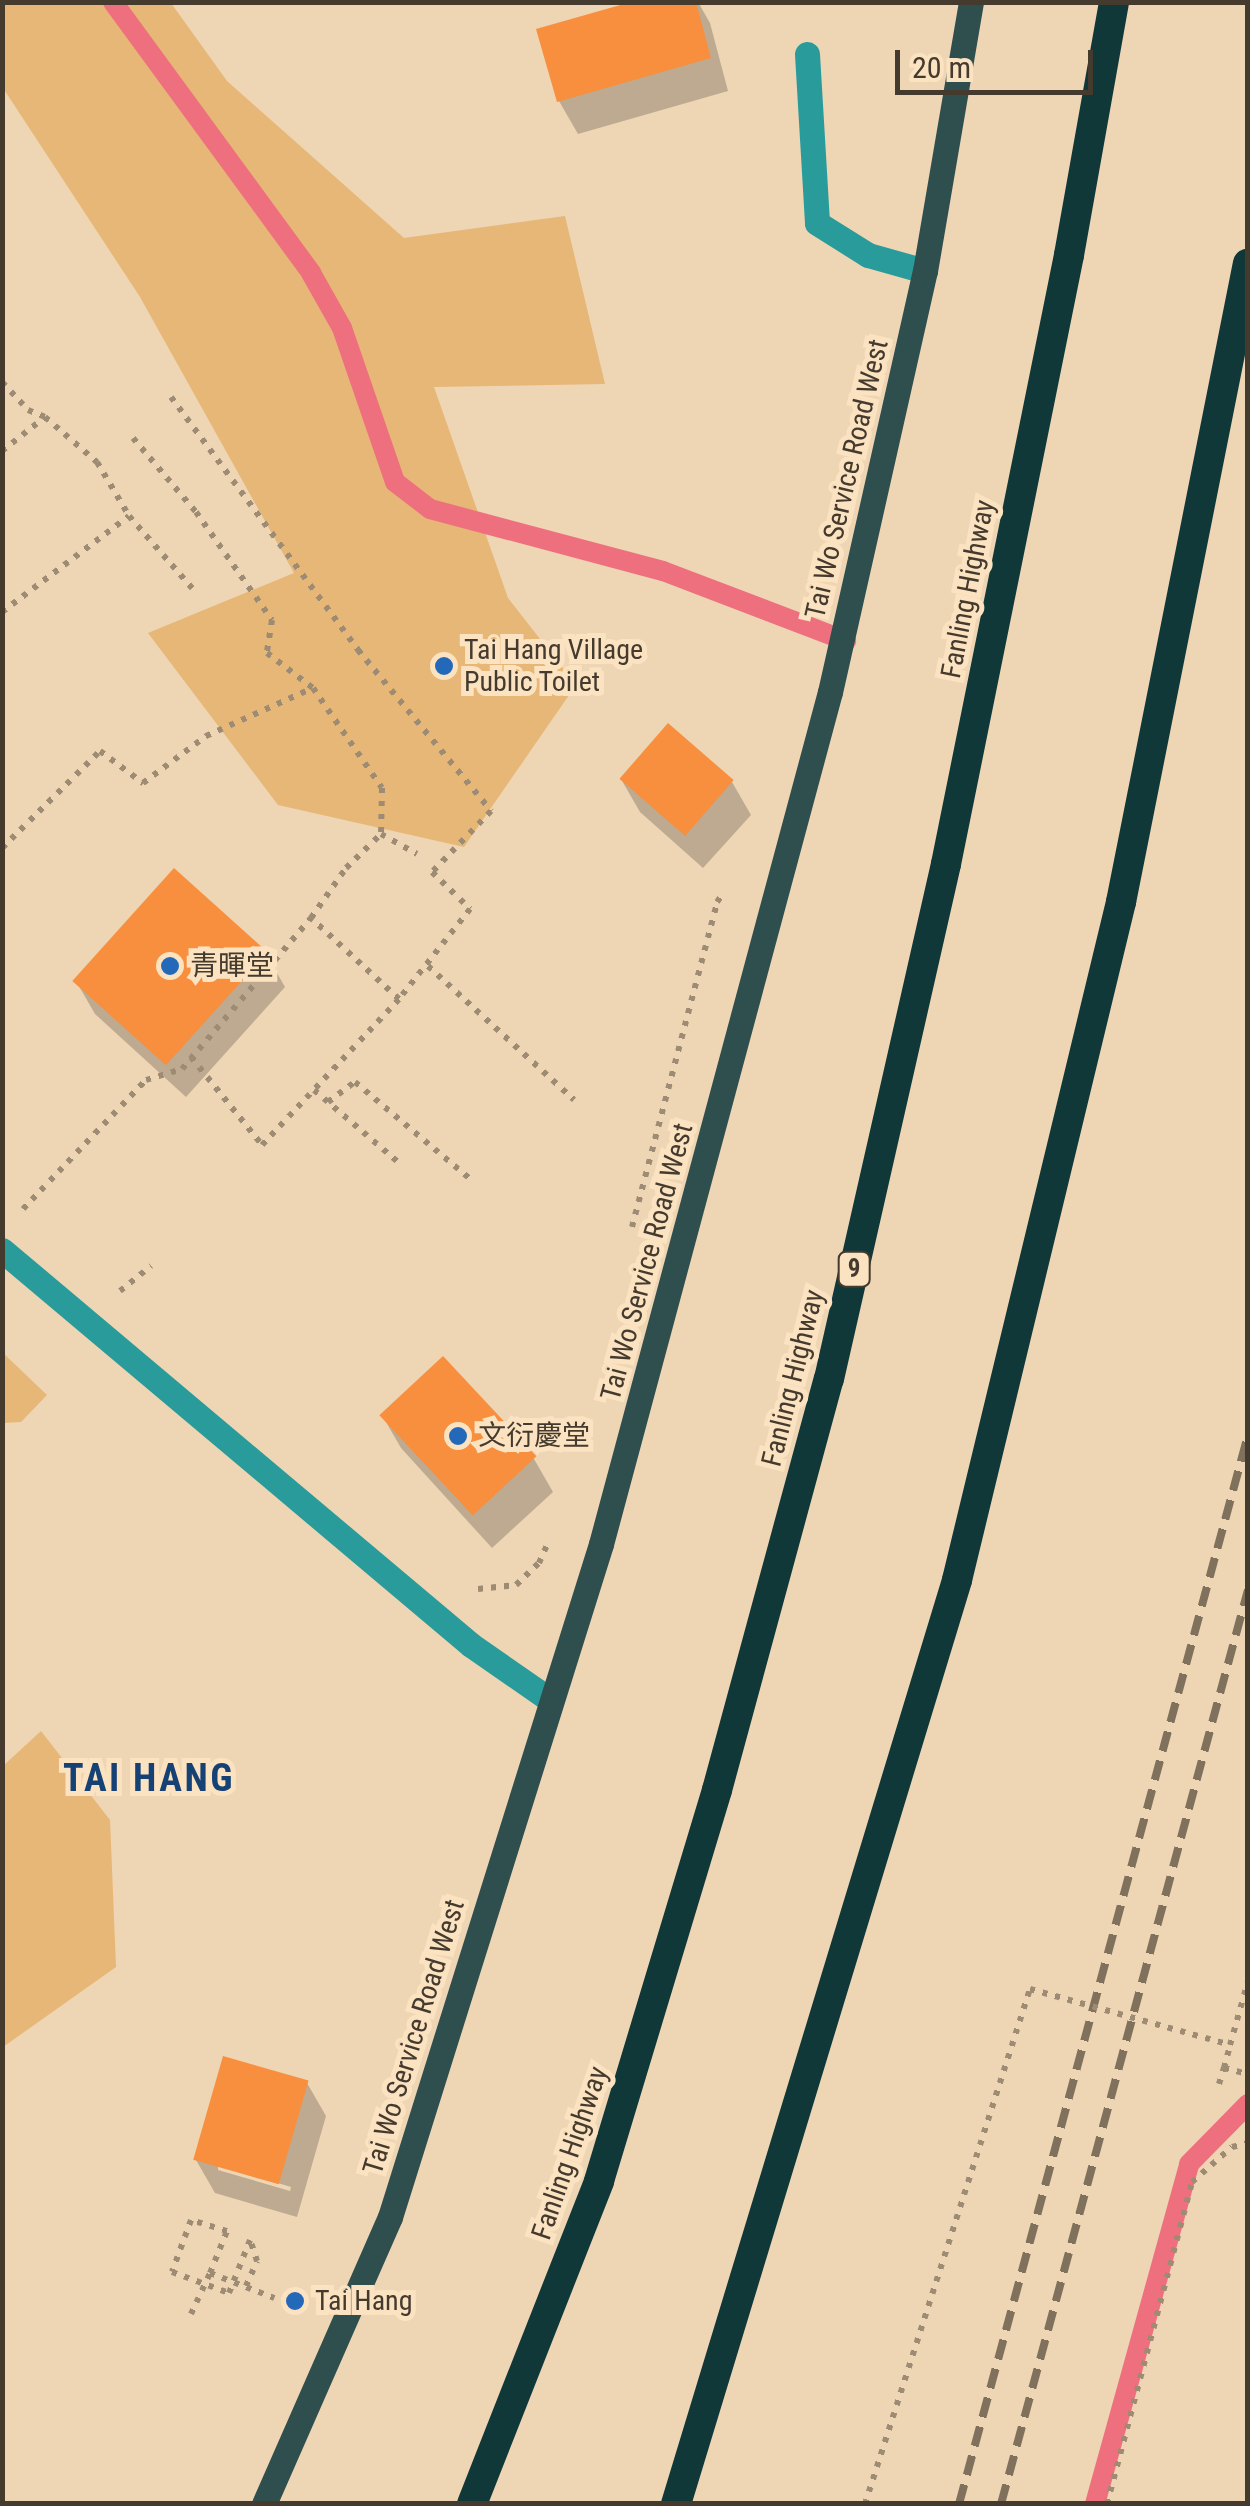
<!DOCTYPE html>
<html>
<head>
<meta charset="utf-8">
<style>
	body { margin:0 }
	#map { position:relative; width:1250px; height:2506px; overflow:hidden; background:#eed5b4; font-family:"Roboto Condensed","Noto Sans TC",sans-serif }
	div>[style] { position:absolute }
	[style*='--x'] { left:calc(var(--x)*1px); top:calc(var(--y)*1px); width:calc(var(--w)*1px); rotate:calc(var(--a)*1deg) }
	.green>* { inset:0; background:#e6b776 }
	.shadow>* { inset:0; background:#0003 }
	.stream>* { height:20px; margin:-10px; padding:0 10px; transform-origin:10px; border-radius:10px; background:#ee707e }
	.building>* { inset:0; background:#f78f3e; transform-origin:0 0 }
	.path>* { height:6px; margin-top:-3px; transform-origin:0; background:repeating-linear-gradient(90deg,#9d8b74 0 5px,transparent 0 13px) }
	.minor>* { height:25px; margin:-12.5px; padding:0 12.5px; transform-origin:12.5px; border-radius:12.5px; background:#299b9b }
	.major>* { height:25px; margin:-12.5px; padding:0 12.5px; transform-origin:12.5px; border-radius:12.5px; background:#2f4e4e }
	.highway>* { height:30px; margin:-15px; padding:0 15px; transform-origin:15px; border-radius:15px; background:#113838 }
	.rail>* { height:8px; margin-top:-4px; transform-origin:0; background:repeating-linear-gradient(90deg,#80715d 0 20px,transparent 0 30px) }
	.path-bridge>* { height:6px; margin-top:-3px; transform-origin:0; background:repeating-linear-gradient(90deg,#9d8b74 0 5px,transparent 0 13px) }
	.dots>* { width:28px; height:28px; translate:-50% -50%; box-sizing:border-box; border:5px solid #fbe2c1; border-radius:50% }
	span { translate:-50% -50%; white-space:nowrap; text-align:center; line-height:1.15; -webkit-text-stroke:10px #fbe2c1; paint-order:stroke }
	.shield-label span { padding:2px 8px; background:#fbe2c1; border:2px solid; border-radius:8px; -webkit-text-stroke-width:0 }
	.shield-label { font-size:25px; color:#443a2d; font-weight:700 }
	.street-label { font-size:28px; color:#443a2d }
	.poi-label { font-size:28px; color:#443a2d }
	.left { translate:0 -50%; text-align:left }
	.district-label { font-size:38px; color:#164174; font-weight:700; letter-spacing:2.5px }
	.frame { position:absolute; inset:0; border:5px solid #443a2d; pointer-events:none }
	.scale { position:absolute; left:895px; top:50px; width:198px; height:45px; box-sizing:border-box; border:5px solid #443a2d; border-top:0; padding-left:12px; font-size:30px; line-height:35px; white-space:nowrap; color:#443a2d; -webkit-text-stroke:8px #fbe2c1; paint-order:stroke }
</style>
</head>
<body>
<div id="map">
	<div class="green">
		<div style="clip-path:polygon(2px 3px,171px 3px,227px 81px,404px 238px,565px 216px,605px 384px,434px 387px,508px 598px,576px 685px,464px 847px,278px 805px,148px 633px,294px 573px,140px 297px,3px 88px)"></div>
		<div style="clip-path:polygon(2px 1352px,47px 1395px,21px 1422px,3px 1423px)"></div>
		<div style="clip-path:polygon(41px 1731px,110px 1820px,116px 1967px,3px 2047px,3px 1766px)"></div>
	</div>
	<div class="shadow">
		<div style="clip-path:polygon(644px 2px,698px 2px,710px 23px,728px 91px,578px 134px,559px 101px)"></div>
		<div style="clip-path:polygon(621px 779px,732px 782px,751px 815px,703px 868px,640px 812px)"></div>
		<div style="clip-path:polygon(266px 954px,285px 987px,186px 1097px,95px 1014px,76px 981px)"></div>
		<div style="clip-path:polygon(443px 1359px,534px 1459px,553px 1492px,492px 1548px,401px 1448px,382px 1415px)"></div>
		<div style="clip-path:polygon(evenodd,307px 2083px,326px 2116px,297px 2217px,215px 2193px,196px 2160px,307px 2083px,218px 2165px,291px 2187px,290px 2191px,218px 2170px,218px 2165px)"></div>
	</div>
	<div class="stream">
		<div style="--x:113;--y:2;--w:336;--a:53.8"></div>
		<div style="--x:311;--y:273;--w:63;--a:60.6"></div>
		<div style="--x:342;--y:328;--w:163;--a:71"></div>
		<div style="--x:395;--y:482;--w:44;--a:37.6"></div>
		<div style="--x:430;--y:509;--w:241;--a:14.9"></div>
		<div style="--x:663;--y:571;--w:196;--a:20.9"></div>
		<div style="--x:1095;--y:2504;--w:353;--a:-74.5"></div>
		<div style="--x:1189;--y:2164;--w:84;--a:-45.5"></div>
	</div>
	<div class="building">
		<div style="clip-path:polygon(631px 2px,696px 2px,711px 58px,557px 102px,536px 29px)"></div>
		<div style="left:668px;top:723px;width:87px;height:74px;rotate:41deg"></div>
		<div style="left:174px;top:868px;width:126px;height:152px;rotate:42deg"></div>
		<div style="left:443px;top:1356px;width:137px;height:87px;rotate:47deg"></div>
		<div style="left:223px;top:2056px;width:89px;height:108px;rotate:16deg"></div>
	</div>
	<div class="path">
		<div style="--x:2;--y:382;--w:38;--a:47"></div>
		<div style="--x:28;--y:410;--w:18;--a:22"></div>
		<div style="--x:45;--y:417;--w:69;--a:40.9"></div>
		<div style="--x:97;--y:462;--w:63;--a:59.3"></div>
		<div style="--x:129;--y:516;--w:96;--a:48.8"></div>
		<div style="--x:171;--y:397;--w:315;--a:53.5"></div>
		<div style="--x:358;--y:650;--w:209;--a:50.4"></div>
		<div style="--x:491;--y:811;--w:85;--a:134"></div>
		<div style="--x:432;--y:872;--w:53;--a:44.2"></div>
		<div style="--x:470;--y:909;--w:115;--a:128.3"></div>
		<div style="--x:399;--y:999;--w:120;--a:-137.4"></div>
		<div style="--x:133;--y:438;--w:97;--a:49.6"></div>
		<div style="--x:196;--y:512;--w:132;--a:54.9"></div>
		<div style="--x:272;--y:620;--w:33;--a:99"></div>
		<div style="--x:267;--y:653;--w:58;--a:37.3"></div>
		<div style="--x:2;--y:451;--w:55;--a:-38.3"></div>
		<div style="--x:2;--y:612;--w:159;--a:-37.1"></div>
		<div style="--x:2;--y:848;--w:138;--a:-44.7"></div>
		<div style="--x:100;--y:751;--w:54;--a:36.7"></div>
		<div style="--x:143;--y:783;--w:79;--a:-36.7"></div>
		<div style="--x:206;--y:736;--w:117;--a:-24.2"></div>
		<div style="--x:313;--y:688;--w:121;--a:55.4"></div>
		<div style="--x:382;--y:788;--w:46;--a:91.2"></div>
		<div style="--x:428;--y:966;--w:198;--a:42.5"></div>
		<div style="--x:191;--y:1057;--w:113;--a:51.1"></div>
		<div style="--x:262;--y:1145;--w:200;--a:-46.8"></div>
		<div style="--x:314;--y:1090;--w:111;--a:40.6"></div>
		<div style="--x:328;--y:1102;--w:34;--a:-37"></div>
		<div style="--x:355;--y:1082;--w:149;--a:40.1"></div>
		<div style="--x:23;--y:1209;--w:178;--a:-46.4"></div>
		<div style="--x:146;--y:1080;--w:38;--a:-17"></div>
		<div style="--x:182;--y:1069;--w:199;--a:-49.5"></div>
		<div style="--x:311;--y:918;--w:61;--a:-55"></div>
		<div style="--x:346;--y:868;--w:49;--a:-44.2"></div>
		<div style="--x:381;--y:834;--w:41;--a:29.1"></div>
		<div style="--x:632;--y:1227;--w:336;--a:-75.3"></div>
		<div style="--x:717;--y:902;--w:12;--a:-55"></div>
		<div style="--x:120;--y:1291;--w:40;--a:-39"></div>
		<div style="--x:478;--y:1589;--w:38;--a:-6"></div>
		<div style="--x:516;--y:1585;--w:32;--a:-44"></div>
		<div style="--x:539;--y:1563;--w:22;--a:-66"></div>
		<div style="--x:1224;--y:2068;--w:24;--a:-75"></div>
		<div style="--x:1219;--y:2084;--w:17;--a:-73"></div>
		<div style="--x:1224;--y:2068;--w:25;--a:14"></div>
		<div style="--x:246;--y:2286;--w:27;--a:-66"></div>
		<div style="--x:257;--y:2261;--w:22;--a:-108"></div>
		<div style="--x:191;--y:2314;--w:45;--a:-65.1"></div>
		<div style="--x:210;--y:2273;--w:69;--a:21.3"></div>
		<div style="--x:865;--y:2504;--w:541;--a:-72.24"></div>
		<div style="--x:1107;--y:2504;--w:333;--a:-75.2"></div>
		<div style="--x:1192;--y:2182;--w:53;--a:-41.2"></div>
		<div style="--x:1232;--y:2147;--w:16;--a:-14"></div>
	</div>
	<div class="minor">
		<div style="--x:807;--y:54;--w:169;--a:86.6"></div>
		<div style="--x:817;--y:223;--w:60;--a:32.1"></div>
		<div style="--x:868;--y:255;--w:59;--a:15.7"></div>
		<div style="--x:2;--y:1250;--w:613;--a:40.1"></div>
		<div style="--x:471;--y:1645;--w:96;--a:34.8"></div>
	</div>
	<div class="major">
		<div style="--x:264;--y:2504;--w:313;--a:-66.3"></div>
		<div style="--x:390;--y:2217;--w:705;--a:-72.59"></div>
		<div style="--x:601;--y:1544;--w:882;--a:-74.96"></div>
		<div style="--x:830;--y:692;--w:432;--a:-77.3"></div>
		<div style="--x:925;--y:271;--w:273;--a:-80.3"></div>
	</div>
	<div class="highway">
		<div style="--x:472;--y:2504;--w:347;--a:-68.5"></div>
		<div style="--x:599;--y:2181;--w:408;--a:-73.2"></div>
		<div style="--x:717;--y:1790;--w:426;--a:-74.8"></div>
		<div style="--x:829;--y:1379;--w:528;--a:-77.2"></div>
		<div style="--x:946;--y:864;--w:621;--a:-78.58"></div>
		<div style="--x:1069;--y:255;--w:257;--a:-79.9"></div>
		<div style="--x:676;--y:2504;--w:966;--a:-73.08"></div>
		<div style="--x:957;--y:1580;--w:698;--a:-76.4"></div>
		<div style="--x:1121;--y:902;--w:651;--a:-78.76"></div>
	</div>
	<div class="rail">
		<div style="--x:959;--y:2504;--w:1107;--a:-74.87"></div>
		<div style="--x:1001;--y:2504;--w:947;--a:-74.88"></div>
	</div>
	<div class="path-bridge">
		<div style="--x:1030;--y:1989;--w:208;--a:15.6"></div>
		<div style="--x:1230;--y:2045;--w:66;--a:-74.3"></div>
		<div style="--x:210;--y:2273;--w:45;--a:-68"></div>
		<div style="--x:227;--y:2231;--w:38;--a:-163"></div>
		<div style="--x:191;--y:2220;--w:55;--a:110.1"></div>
		<div style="--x:172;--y:2272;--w:61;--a:20.2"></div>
		<div style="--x:229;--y:2293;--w:57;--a:-68.4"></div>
	</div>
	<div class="dots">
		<div style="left:444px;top:666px;background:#2468b9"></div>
		<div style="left:170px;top:966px;background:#2468b9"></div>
		<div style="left:458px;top:1436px;background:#2468b9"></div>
		<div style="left:295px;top:2301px;background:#2468b9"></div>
	</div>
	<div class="shield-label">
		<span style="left:854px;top:1269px">9</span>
	</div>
	<div class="street-label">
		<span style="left:847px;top:479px;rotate:-77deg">Tai Wo Service Road West</span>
		<span style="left:968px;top:589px;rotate:-79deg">Fanling Highway</span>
		<span style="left:647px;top:1262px;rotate:-75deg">Tai Wo Service Road West</span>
		<span style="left:793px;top:1378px;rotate:-76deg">Fanling Highway</span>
		<span style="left:414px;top:2037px;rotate:-73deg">Tai Wo Service Road West</span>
		<span style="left:570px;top:2153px;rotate:-71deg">Fanling Highway</span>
	</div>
	<div class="poi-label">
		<span class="left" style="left:464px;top:666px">Tai Hang Village<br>Public Toilet</span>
		<span class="left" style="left:190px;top:966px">青暉堂</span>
		<span class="left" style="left:478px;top:1436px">文衍慶堂</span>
		<span class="left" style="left:315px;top:2301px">Tai Hang</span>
	</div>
	<div class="district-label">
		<span style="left:149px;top:1779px">TAI HANG</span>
	</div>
	<div class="frame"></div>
	<div class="scale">20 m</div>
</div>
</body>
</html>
